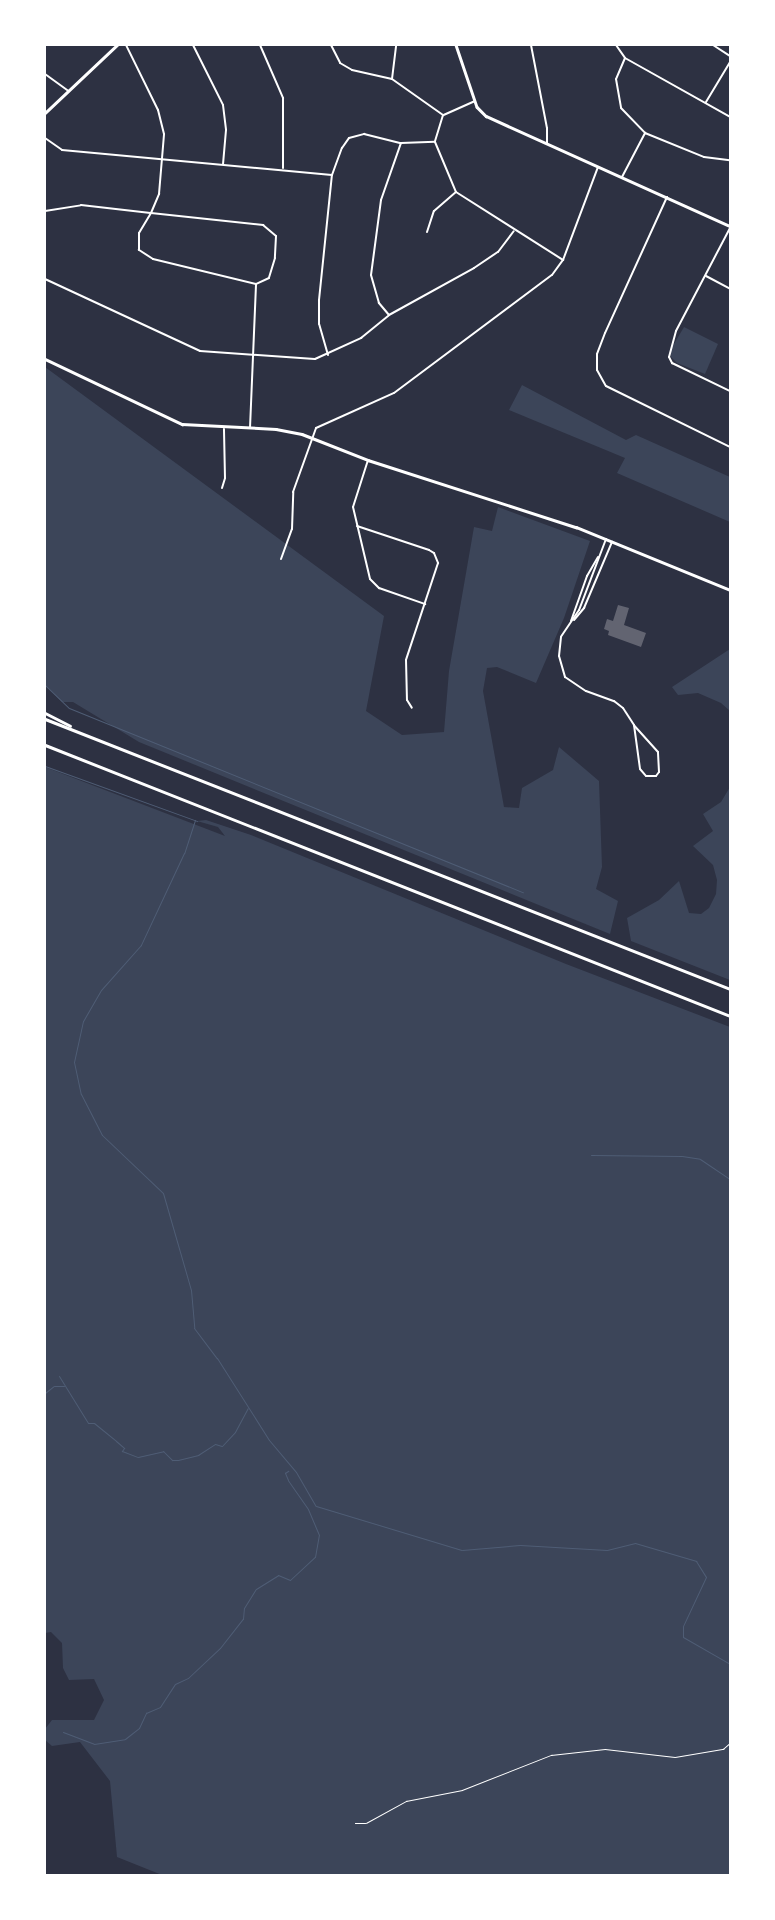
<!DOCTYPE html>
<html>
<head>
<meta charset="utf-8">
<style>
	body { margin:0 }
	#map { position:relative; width:775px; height:1920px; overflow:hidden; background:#2d3142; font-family:Cabin,sans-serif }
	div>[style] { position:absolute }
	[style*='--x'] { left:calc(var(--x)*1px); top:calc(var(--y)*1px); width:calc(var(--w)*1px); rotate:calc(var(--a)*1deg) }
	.green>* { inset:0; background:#3c4559 }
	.stream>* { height:1px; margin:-0.5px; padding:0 0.5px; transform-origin:0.5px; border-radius:0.5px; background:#4f5d75 }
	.building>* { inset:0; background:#626471 }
	.path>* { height:0.5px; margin:-0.25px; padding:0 0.25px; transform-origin:0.25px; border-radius:0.25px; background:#fff }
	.minor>* { height:2px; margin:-1px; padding:0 1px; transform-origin:1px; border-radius:1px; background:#fff }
	.secondary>* { height:2.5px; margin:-1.25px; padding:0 1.25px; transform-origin:1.25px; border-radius:1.25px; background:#fff }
	.motorway>* { height:3px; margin:-1.5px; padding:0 1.5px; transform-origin:1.5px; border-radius:1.5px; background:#fff }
	span { translate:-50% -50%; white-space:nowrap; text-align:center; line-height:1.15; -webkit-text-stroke:5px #fff; paint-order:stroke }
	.frame { position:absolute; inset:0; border:46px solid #fff; pointer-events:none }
</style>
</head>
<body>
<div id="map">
	<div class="green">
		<div style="clip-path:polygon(684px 327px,718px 344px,705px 374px,677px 363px,671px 357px,671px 349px)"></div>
		<div style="clip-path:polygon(45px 367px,384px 616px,366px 711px,402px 735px,444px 732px,449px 671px,474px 527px,492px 531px,498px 507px,590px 541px,564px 618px,536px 683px,497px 667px,487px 668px,483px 691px,504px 807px,519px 808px,522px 788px,553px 770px,559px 747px,599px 781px,602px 867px,596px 889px,618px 901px,610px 934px,139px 742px,73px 702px,62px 702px,45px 686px)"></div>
		<div style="clip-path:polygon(522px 385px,626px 440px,636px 435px,730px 477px,730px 522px,617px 473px,625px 458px,509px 410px)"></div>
		<div style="clip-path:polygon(730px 649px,730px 711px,721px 703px,698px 693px,678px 695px,672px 687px)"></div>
		<div style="clip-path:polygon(45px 767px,225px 836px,218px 827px,197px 821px,206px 820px,251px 835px,566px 964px,730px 1027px,730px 1875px,162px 1875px,117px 1857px,110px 1781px,80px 1742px,52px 1746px,45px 1740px,45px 1729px,52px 1720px,94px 1720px,104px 1700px,94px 1679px,69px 1680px,63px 1668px,62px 1643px,51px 1632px,45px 1633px)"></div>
		<div style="clip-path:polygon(730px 787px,730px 980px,631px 941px,627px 918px,659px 900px,679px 881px,689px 913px,701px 914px,709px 908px,716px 894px,717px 880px,713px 865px,693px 846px,713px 831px,703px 814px,721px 802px)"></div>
	</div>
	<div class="stream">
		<div style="--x:45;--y:685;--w:33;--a:44"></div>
		<div style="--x:69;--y:708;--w:490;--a:22.1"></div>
		<div style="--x:45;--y:766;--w:162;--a:19.9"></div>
		<div style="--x:195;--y:820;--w:35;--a:108"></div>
		<div style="--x:184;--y:853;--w:102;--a:115.1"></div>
		<div style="--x:141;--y:945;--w:60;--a:131.6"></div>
		<div style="--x:101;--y:990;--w:36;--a:120"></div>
		<div style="--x:83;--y:1021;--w:42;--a:102.4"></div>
		<div style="--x:74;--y:1062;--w:33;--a:78"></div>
		<div style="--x:81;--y:1094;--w:46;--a:62.9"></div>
		<div style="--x:102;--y:1135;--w:84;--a:43.6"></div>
		<div style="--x:163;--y:1193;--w:101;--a:73.9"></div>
		<div style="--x:191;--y:1290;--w:38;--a:85"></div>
		<div style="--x:194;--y:1328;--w:38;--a:53"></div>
		<div style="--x:217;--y:1358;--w:97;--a:57.6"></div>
		<div style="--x:269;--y:1440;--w:42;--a:49.8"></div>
		<div style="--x:296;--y:1472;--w:39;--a:60"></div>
		<div style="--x:316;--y:1506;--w:152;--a:16.8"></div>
		<div style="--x:462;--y:1550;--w:58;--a:-4.9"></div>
		<div style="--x:520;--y:1545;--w:87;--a:3.3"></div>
		<div style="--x:607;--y:1550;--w:29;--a:-14"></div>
		<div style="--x:635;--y:1543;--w:64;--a:16.4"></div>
		<div style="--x:696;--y:1561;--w:19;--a:58"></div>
		<div style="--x:706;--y:1577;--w:54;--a:115.1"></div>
		<div style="--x:683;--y:1626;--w:11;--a:90"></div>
		<div style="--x:683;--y:1637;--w:54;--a:29.9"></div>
		<div style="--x:591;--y:1155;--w:91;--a:0.6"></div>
		<div style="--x:682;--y:1156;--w:18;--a:9"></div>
		<div style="--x:700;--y:1159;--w:36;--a:34"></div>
		<div style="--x:59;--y:1376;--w:55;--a:58.3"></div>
		<div style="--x:88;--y:1423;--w:6;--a:0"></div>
		<div style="--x:94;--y:1423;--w:28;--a:39"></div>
		<div style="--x:116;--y:1441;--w:11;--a:41"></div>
		<div style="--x:124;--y:1448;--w:4;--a:124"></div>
		<div style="--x:122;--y:1451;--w:17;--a:21"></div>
		<div style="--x:138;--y:1457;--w:26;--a:-13"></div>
		<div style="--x:163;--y:1451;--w:13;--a:45"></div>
		<div style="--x:172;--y:1460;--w:6;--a:0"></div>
		<div style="--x:178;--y:1460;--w:21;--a:-14"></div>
		<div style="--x:198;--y:1455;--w:20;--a:-33"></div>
		<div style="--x:215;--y:1444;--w:7;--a:16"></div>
		<div style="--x:222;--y:1446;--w:19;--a:-47"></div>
		<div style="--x:235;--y:1432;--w:27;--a:-62"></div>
		<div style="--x:45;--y:1393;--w:11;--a:-38"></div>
		<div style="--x:54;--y:1386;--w:10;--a:0"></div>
		<div style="--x:63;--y:1732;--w:33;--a:21"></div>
		<div style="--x:94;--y:1744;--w:31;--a:-9"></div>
		<div style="--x:125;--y:1739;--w:18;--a:-38"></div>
		<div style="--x:139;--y:1728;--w:17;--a:-65"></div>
		<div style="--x:146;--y:1713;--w:15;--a:-23"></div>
		<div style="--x:160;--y:1707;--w:27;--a:-57"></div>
		<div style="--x:175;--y:1684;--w:14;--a:-25"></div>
		<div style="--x:188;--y:1678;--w:44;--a:-43.2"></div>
		<div style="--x:220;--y:1648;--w:37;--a:-52"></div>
		<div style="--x:243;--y:1619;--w:11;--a:-85"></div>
		<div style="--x:244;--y:1608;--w:22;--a:-58"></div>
		<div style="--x:256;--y:1589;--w:26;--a:-32"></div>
		<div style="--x:278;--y:1575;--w:13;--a:23"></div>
		<div style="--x:290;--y:1580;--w:34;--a:-43"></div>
		<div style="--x:315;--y:1557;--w:22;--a:-80"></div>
		<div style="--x:319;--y:1535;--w:28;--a:-113"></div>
		<div style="--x:308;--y:1509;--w:35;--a:-125"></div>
		<div style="--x:288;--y:1480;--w:8;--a:-113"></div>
		<div style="--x:285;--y:1473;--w:4;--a:-34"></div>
	</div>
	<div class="building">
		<div style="clip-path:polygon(618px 605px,629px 608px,624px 625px,646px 633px,641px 647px,608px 635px,609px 631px,604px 629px,607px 619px,613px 621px)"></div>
	</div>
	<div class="path">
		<div style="--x:355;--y:1823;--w:11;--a:0"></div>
		<div style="--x:366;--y:1823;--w:46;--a:-28.8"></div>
		<div style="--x:406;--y:1801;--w:57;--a:-11.1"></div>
		<div style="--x:462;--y:1790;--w:96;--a:-21.5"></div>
		<div style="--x:551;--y:1755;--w:54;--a:-6.3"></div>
		<div style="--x:605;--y:1749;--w:70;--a:6.5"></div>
		<div style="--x:675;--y:1757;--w:49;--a:-9.5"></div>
		<div style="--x:723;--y:1749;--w:9;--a:-41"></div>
	</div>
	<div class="minor">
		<div style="--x:193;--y:45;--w:67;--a:63.4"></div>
		<div style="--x:223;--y:105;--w:25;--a:83"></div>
		<div style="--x:226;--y:130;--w:34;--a:95"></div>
		<div style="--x:260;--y:45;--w:58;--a:66.5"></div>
		<div style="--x:283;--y:98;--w:70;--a:90"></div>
		<div style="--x:331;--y:45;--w:20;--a:63"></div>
		<div style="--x:340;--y:63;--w:14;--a:30"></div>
		<div style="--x:352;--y:70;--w:41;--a:12.7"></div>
		<div style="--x:392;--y:79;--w:62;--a:35.2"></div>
		<div style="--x:531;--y:45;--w:85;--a:79.1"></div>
		<div style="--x:547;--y:128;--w:16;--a:90"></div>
		<div style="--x:616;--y:45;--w:16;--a:55"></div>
		<div style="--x:625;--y:58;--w:120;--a:29.3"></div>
		<div style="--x:713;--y:45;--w:20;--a:33"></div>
		<div style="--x:625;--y:58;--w:23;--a:113"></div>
		<div style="--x:616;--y:79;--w:29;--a:80"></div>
		<div style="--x:621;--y:108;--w:35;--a:46"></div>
		<div style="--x:645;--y:133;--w:64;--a:22.1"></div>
		<div style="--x:704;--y:157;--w:26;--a:7"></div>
		<div style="--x:45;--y:74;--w:29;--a:36"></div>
		<div style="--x:392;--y:79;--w:34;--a:-83"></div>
		<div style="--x:475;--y:101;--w:35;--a:156"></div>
		<div style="--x:443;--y:115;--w:28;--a:107"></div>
		<div style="--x:435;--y:142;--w:54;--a:67.2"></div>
		<div style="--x:456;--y:192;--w:127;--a:32.4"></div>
		<div style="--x:706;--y:102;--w:47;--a:-59"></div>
		<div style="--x:45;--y:138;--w:21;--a:35"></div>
		<div style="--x:62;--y:150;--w:271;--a:5.3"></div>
		<div style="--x:622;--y:177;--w:50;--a:-62.4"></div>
		<div style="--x:667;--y:197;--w:149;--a:114.5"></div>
		<div style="--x:605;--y:333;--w:22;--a:111"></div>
		<div style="--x:597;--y:354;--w:16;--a:90"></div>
		<div style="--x:597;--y:370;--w:18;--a:61"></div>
		<div style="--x:606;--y:386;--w:138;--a:26.2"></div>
		<div style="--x:45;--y:211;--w:36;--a:-9"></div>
		<div style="--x:81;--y:205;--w:70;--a:6.5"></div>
		<div style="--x:151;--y:213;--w:113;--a:6.1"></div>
		<div style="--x:263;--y:225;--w:17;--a:40"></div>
		<div style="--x:276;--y:236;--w:22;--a:93"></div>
		<div style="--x:275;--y:258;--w:21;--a:107"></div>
		<div style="--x:269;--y:278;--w:14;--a:155"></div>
		<div style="--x:256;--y:284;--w:106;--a:-166.4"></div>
		<div style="--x:153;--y:259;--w:17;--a:-147"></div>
		<div style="--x:139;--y:250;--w:17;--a:-90"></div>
		<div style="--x:139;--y:233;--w:23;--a:-59"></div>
		<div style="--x:151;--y:213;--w:21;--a:-67"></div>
		<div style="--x:159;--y:194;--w:60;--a:-85.2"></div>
		<div style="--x:164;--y:134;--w:25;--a:-104"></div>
		<div style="--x:158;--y:110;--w:72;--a:-116.2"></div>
		<div style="--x:730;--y:228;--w:116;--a:117.7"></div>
		<div style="--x:676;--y:331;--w:27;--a:105"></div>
		<div style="--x:669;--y:357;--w:7;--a:63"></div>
		<div style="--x:672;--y:363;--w:64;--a:25.8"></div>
		<div style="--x:427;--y:232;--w:22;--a:-72"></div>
		<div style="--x:434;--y:211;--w:29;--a:-41"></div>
		<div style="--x:706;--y:276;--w:27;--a:28"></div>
		<div style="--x:45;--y:279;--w:171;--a:24.9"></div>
		<div style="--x:200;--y:351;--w:115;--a:4"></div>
		<div style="--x:315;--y:359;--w:51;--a:-24.5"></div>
		<div style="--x:361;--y:338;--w:36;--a:-39"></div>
		<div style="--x:389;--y:315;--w:97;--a:-28.9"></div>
		<div style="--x:474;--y:268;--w:29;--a:-34"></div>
		<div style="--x:498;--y:252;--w:26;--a:-53"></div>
		<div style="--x:389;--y:315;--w:16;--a:-130"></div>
		<div style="--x:379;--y:303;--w:29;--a:-106"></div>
		<div style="--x:371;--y:275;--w:76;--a:-82.4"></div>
		<div style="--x:381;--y:200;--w:60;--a:-70.7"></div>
		<div style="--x:328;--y:355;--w:32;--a:-106"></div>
		<div style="--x:319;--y:324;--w:24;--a:-90"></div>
		<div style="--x:319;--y:300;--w:126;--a:-84.1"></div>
		<div style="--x:332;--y:175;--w:29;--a:-70"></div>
		<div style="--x:342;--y:148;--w:12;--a:-55"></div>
		<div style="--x:349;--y:138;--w:16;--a:-15"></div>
		<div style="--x:364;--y:134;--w:38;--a:14"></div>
		<div style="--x:401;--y:143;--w:34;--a:-2"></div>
		<div style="--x:250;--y:428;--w:144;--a:-87.6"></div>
		<div style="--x:368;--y:460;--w:49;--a:107.7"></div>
		<div style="--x:353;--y:507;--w:74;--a:76.7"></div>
		<div style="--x:370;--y:579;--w:13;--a:45"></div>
		<div style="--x:379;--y:588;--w:49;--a:19.2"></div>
		<div style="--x:222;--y:488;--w:10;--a:-73"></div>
		<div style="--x:225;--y:478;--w:49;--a:-91.2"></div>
		<div style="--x:357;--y:526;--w:76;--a:18.4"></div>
		<div style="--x:429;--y:550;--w:6;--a:31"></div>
		<div style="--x:434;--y:553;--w:11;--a:68"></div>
		<div style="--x:438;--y:563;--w:102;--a:108.3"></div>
		<div style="--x:406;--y:660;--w:40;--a:88.6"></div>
		<div style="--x:407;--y:700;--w:9;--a:58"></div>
		<div style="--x:606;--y:539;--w:76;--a:110.8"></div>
		<div style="--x:579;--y:610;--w:32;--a:124"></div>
		<div style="--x:561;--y:637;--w:19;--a:96"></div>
		<div style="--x:559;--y:656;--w:22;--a:74"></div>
		<div style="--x:565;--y:677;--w:25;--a:34"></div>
		<div style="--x:586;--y:691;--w:30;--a:20"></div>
		<div style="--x:614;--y:701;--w:11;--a:38"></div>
		<div style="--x:623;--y:708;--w:20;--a:57"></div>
		<div style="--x:634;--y:725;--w:44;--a:82.2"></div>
		<div style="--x:640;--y:769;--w:9;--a:49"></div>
		<div style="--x:646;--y:776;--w:10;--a:0"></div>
		<div style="--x:656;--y:776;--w:5;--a:-53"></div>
		<div style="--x:659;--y:772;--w:20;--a:-93"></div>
		<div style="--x:658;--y:752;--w:36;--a:-132"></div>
		<div style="--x:281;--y:559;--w:32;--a:-70"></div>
		<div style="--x:292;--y:529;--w:37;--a:-88"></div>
		<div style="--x:293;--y:492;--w:68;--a:-70.2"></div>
		<div style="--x:316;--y:428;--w:85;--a:-24.2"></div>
		<div style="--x:394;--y:393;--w:197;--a:-36.8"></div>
		<div style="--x:552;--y:275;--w:19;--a:-54"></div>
		<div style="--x:563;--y:260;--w:99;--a:-69.4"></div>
		<div style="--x:574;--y:620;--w:16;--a:-50"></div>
		<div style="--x:584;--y:608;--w:72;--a:-67"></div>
		<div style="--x:571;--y:621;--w:48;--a:-70.4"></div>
		<div style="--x:587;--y:576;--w:22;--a:-60"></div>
	</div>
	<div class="secondary">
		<div style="--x:456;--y:45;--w:65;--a:71.3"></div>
		<div style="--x:477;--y:107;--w:13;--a:45"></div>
		<div style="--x:486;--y:116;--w:268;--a:24.3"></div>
		<div style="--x:45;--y:113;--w:99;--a:-43.4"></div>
		<div style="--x:45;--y:359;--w:152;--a:25.4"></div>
		<div style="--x:182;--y:424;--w:94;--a:3"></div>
		<div style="--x:276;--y:429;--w:26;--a:11"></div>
		<div style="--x:302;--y:434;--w:71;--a:21.5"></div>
		<div style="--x:368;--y:460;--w:219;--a:17.9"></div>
		<div style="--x:576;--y:527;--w:166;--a:22.2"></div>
	</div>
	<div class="motorway">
		<div style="--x:45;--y:713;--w:28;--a:27"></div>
		<div style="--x:45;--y:719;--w:736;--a:21.51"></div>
		<div style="--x:45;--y:745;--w:737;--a:21.58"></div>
	</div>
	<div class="frame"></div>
</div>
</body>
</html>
